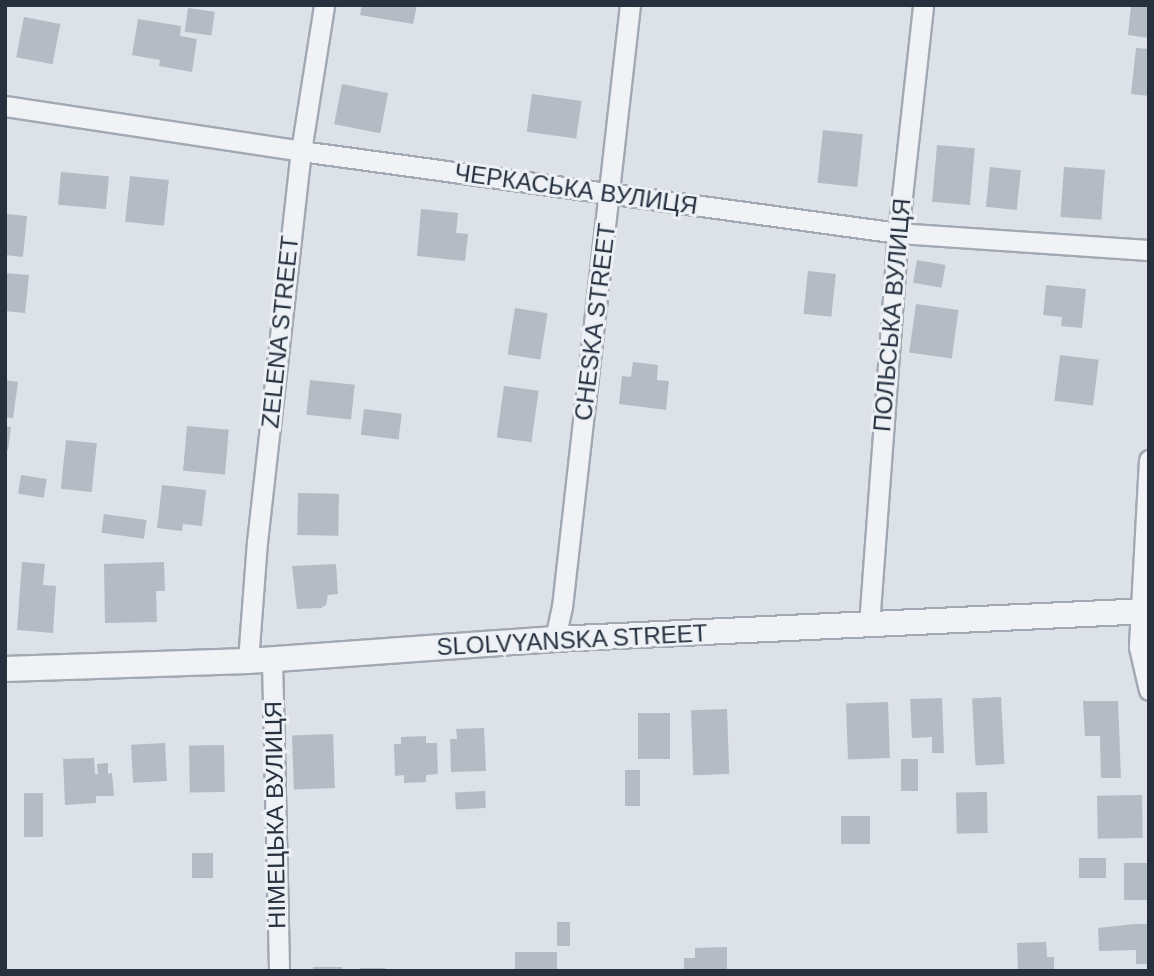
<!DOCTYPE html>
<html>
<head>
<meta charset="utf-8">
<style>
	body { margin:0 }
	#map { position:relative; width:1154px; height:976px; overflow:hidden; background:#dde2e8; font-family:Arial,sans-serif }
	div>[style] { position:absolute }
	[style*='--x'] { left:calc(var(--x)*1px); top:calc(var(--y)*1px); width:calc(var(--w)*1px); rotate:calc(var(--a)*1deg) }
	.building>* { inset:0; background:#b4bbc5; transform-origin:0 0 }
	.roads { filter:drop-shadow(2px 0 #a2a9b2) drop-shadow(-2px 0 #a2a9b2) drop-shadow(0 2px #a2a9b2) drop-shadow(0 -2px #a2a9b2) }
	.minor>* { height:19px; margin:-9.5px; padding:0 9.5px; transform-origin:9.5px; border-radius:9.5px; background:#f0f2f6 }
	.tertiary>* { height:24px; margin:-12px; padding:0 12px; transform-origin:12px; border-radius:12px; background:#f0f2f6 }
	span { translate:-50% -50%; white-space:nowrap; text-align:center; line-height:1.15; -webkit-text-stroke:6px #edf1f5; paint-order:stroke }
	.street-label { font-size:24px; color:#26303f }
	.frame { position:absolute; inset:0; border:7px solid #26303f; pointer-events:none }
</style>
</head>
<body>
<div id="map">
	<div class="building">
		<div style="clip-path:polygon(362px 5px,417px 5px,413px 24px,360px 15px)"></div>
		<div style="clip-path:polygon(1131px 5px,1149px 5px,1149px 38px,1128px 35px)"></div>
		<div style="left:188px;top:8px;width:27px;height:24px;rotate:8deg"></div>
		<div style="left:24px;top:17px;width:37px;height:41px;rotate:11deg"></div>
		<div style="clip-path:polygon(138px 19px,181px 26px,180px 36px,197px 39px,192px 72px,159px 66px,160px 60px,132px 55px)"></div>
		<div style="clip-path:polygon(1136px 48px,1149px 49px,1149px 96px,1131px 94px)"></div>
		<div style="left:342px;top:84px;width:47px;height:41px;rotate:11deg"></div>
		<div style="left:532px;top:94px;width:50px;height:38px;rotate:8deg"></div>
		<div style="left:823px;top:130px;width:40px;height:53px;rotate:6deg"></div>
		<div style="left:937px;top:145px;width:38px;height:57px;rotate:5deg"></div>
		<div style="left:990px;top:167px;width:31px;height:40px;rotate:6deg"></div>
		<div style="left:1064px;top:167px;width:41px;height:50px;rotate:4deg"></div>
		<div style="left:61px;top:172px;width:48px;height:33px;rotate:5deg"></div>
		<div style="left:130px;top:176px;width:39px;height:46px;rotate:6deg"></div>
		<div style="clip-path:polygon(421px 209px,458px 213px,456px 233px,468px 234px,465px 261px,417px 256px)"></div>
		<div style="clip-path:polygon(5px 214px,27px 216px,23px 257px,5px 255px)"></div>
		<div style="left:917px;top:260px;width:29px;height:23px;rotate:10deg"></div>
		<div style="left:808px;top:271px;width:28px;height:43px;rotate:6deg"></div>
		<div style="clip-path:polygon(5px 273px,29px 275px,25px 313px,5px 311px)"></div>
		<div style="clip-path:polygon(1046px 285px,1086px 289px,1082px 328px,1061px 326px,1062px 317px,1043px 315px)"></div>
		<div style="left:916px;top:304px;width:43px;height:49px;rotate:8deg"></div>
		<div style="left:515px;top:308px;width:33px;height:47px;rotate:9deg"></div>
		<div style="left:1060px;top:355px;width:39px;height:46px;rotate:7deg"></div>
		<div style="clip-path:polygon(633px 362px,658px 365px,657px 380px,669px 381px,666px 410px,619px 404px,622px 376px,631px 377px)"></div>
		<div style="clip-path:polygon(5px 380px,18px 382px,13px 418px,5px 417px)"></div>
		<div style="left:310px;top:380px;width:45px;height:35px;rotate:6deg"></div>
		<div style="left:504px;top:386px;width:35px;height:52px;rotate:8deg"></div>
		<div style="left:364px;top:409px;width:38px;height:26px;rotate:7deg"></div>
		<div style="clip-path:polygon(5px 426px,11px 427px,8px 450px,5px 450px)"></div>
		<div style="left:187px;top:426px;width:42px;height:45px;rotate:5deg"></div>
		<div style="left:66px;top:440px;width:31px;height:49px;rotate:6deg"></div>
		<div style="left:21px;top:475px;width:26px;height:19px;rotate:9deg"></div>
		<div style="clip-path:polygon(162px 485px,206px 490px,202px 526px,183px 524px,182px 531px,157px 528px)"></div>
		<div style="left:298px;top:493px;width:41px;height:42px;rotate:1deg"></div>
		<div style="left:104px;top:514px;width:43px;height:19px;rotate:8deg"></div>
		<div style="clip-path:polygon(22px 562px,45px 564px,43px 585px,56px 586px,53px 633px,17px 630px)"></div>
		<div style="clip-path:polygon(164px 562px,165px 591px,156px 591px,157px 622px,105px 623px,104px 564px)"></div>
		<div style="clip-path:polygon(336px 564px,338px 594px,328px 595px,326px 605px,321px 608px,297px 609px,292px 566px)"></div>
		<div style="left:1001px;top:697px;width:67px;height:29px;rotate:87deg"></div>
		<div style="clip-path:polygon(942px 698px,944px 753px,932px 753px,932px 737px,912px 738px,910px 699px)"></div>
		<div style="clip-path:polygon(1083px 701px,1118px 701px,1121px 778px,1101px 778px,1100px 736px,1085px 736px)"></div>
		<div style="left:888px;top:702px;width:56px;height:42px;rotate:88deg"></div>
		<div style="left:727px;top:709px;width:65px;height:36px;rotate:88deg"></div>
		<div style="left:638px;top:713px;width:32px;height:46px"></div>
		<div style="clip-path:polygon(484px 728px,486px 771px,451px 772px,450px 739px,457px 739px,456px 729px)"></div>
		<div style="left:333px;top:734px;width:54px;height:41px;rotate:88deg"></div>
		<div style="clip-path:polygon(426px 736px,426px 743px,437px 743px,438px 774px,426px 775px,426px 782px,404px 783px,404px 775px,395px 776px,394px 744px,401px 744px,401px 737px)"></div>
		<div style="left:165px;top:743px;width:38px;height:34px;rotate:87deg"></div>
		<div style="left:224px;top:745px;width:47px;height:35px;rotate:89deg"></div>
		<div style="clip-path:polygon(94px 758px,95px 774px,98px 774px,97px 764px,108px 763px,108px 774px,112px 773px,114px 796px,96px 796px,96px 803px,65px 805px,63px 759px)"></div>
		<div style="left:901px;top:759px;width:17px;height:32px"></div>
		<div style="left:625px;top:770px;width:15px;height:36px"></div>
		<div style="left:485px;top:791px;width:17px;height:30px;rotate:87deg"></div>
		<div style="left:987px;top:792px;width:41px;height:31px;rotate:89deg"></div>
		<div style="left:24px;top:793px;width:19px;height:44px"></div>
		<div style="left:1142px;top:795px;width:43px;height:45px;rotate:89deg"></div>
		<div style="left:841px;top:816px;width:29px;height:28px"></div>
		<div style="left:192px;top:853px;width:21px;height:25px"></div>
		<div style="left:1079px;top:858px;width:27px;height:20px"></div>
		<div style="left:1149px;top:863px;width:37px;height:25px;rotate:90deg"></div>
		<div style="left:557px;top:922px;width:13px;height:24px"></div>
		<div style="clip-path:polygon(1135px 924px,1149px 924px,1149px 964px,1136px 964px,1136px 950px,1099px 951px,1098px 928px)"></div>
		<div style="clip-path:polygon(1046px 942px,1047px 957px,1054px 957px,1054px 971px,1018px 971px,1017px 943px)"></div>
		<div style="clip-path:polygon(727px 947px,727px 971px,684px 971px,684px 958px,695px 958px,695px 948px)"></div>
		<div style="left:557px;top:952px;width:19px;height:42px;rotate:90deg"></div>
		<div style="left:313px;top:967px;width:29px;height:4px"></div>
		<div style="left:360px;top:968px;width:25px;height:3px"></div>
	</div>
	<div class="roads">
		<div class="minor">
			<div style="--x:5;--y:106;--w:299;--a:8.6"></div>
			<div style="--x:301;--y:151;--w:603;--a:7.82"></div>
			<div style="--x:898;--y:233;--w:252;--a:3.9"></div>
			<div style="--x:1149;--y:460;--w:187;--a:93.1"></div>
			<div style="--x:1139;--y:647;--w:44;--a:76.9"></div>
			<div style="--x:869;--y:625;--w:393;--a:-85.8"></div>
			<div style="--x:898;--y:233;--w:229;--a:-83.7"></div>
			<div style="--x:555;--y:639;--w:33;--a:-78"></div>
			<div style="--x:562;--y:607;--w:606;--a:-83.56"></div>
			<div style="--x:272;--y:659;--w:312;--a:88.7"></div>
			<div style="--x:248;--y:661;--w:119;--a:-85.7"></div>
			<div style="--x:257;--y:542;--w:393;--a:-83.6"></div>
			<div style="--x:301;--y:151;--w:148;--a:-81"></div>
		</div>
		<div class="tertiary">
			<div style="--x:5;--y:669;--w:243;--a:-1.9"></div>
			<div style="--x:248;--y:661;--w:308;--a:-4.1"></div>
			<div style="--x:555;--y:639;--w:595;--a:-2.7"></div>
		</div>
	</div>
	<div class="street-label">
		<span style="left:576px;top:189px;rotate:8deg">ЧЕРКАСЬКА ВУЛИЦЯ</span>
		<span style="left:892px;top:315px;rotate:-85deg">ПОЛЬСЬКА ВУЛИЦЯ</span>
		<span style="left:595px;top:322px;rotate:-83deg">CHESKA STREET</span>
		<span style="left:280px;top:332px;rotate:-84deg">ZELENA STREET</span>
		<span style="left:572px;top:640px;rotate:-3deg">SLOLVYANSKA STREET</span>
		<span style="left:275px;top:815px;rotate:-91deg">НІМЕЦЬКА ВУЛИЦЯ</span>
	</div>
	<div class="frame"></div>
</div>
</body>
</html>
